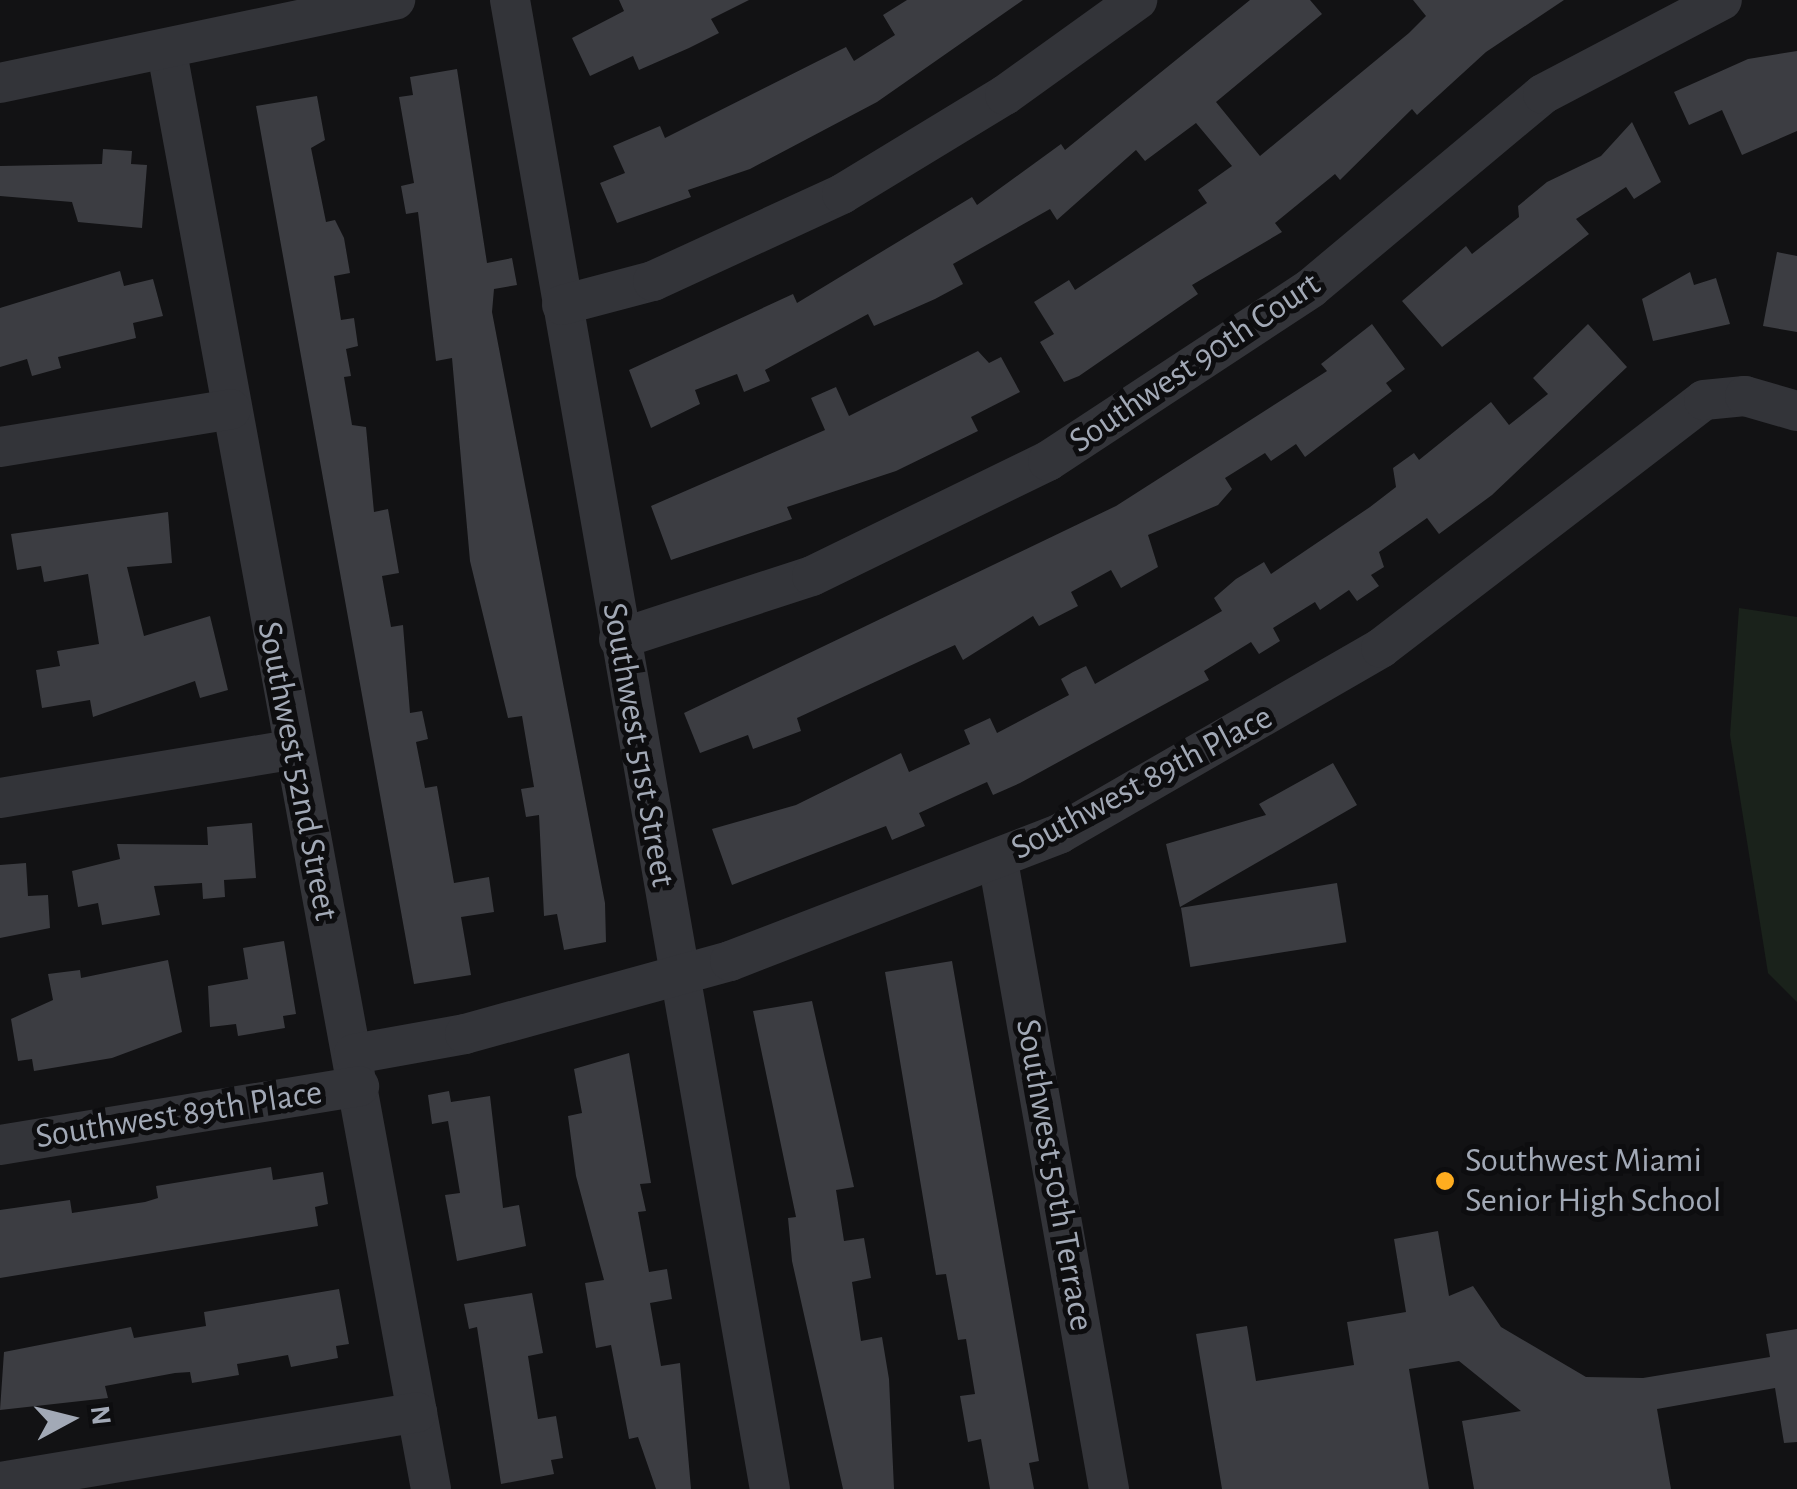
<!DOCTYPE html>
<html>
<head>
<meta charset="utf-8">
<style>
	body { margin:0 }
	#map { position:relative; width:1797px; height:1489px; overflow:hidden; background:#121214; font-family:"Alegreya Sans",sans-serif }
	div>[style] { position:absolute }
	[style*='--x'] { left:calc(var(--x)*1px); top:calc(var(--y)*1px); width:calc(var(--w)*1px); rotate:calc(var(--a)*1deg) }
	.green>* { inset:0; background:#1a221b }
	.building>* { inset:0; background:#3c3d42; transform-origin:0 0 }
	.minor>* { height:40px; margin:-20px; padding:0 20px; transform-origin:20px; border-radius:20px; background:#333439 }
	.dots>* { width:28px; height:28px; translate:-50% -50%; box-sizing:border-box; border:5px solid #0d0d0f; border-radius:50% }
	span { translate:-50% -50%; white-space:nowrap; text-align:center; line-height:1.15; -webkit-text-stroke:10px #0d0d0f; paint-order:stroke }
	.street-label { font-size:35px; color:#a2a9b6 }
	.poi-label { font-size:35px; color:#a2a9b6 }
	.left { translate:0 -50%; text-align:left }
	.north { position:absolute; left:20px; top:1369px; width:100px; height:100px; -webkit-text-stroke:8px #0d0d0f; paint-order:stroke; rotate:83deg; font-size:28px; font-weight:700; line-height:40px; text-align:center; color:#a2a9b6 }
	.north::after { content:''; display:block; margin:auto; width:35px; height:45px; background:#a2a9b6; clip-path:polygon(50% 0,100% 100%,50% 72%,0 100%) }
</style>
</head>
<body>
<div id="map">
	<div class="green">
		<div style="clip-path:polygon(1739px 608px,1797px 617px,1797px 1002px,1768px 973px,1730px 735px)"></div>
	</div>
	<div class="building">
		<div style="clip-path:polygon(619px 0,749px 0,711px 19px,719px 33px,689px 48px,639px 70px,633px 56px,590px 76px,572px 38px,624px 11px)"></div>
		<div style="clip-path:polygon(907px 0,1023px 0,877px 102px,750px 169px,688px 190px,691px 197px,617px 223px,600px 183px,625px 173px,613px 146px,660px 126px,665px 138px,846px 47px,854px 61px,895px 35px,883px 15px)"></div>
		<div style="clip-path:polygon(1250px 0,1310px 0,1322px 14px,1216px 102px,1260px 156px,1409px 33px,1426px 16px,1413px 0,1564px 0,1486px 52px,1417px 115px,1412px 109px,1340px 180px,1335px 174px,1275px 223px,1282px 232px,1192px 285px,1198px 294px,1079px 376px,1064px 382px,1040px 342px,1054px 334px,1034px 302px,1069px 280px,1075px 290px,1207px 203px,1198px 190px,1232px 166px,1196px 123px,1145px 161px,1136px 150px,1057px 220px,1050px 209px,953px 264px,963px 284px,935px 299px,874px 326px,868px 314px,765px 370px,770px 381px,744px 392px,737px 374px,695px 390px,700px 404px,651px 428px,629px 370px,793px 294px,797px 303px,972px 197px,977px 205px,1061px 144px,1065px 150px)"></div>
		<div style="clip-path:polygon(1797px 51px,1797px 131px,1742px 155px,1722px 110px,1689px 125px,1674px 92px,1748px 59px)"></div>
		<div style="clip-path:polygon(457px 69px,487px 263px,512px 258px,517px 285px,494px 289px,492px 312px,605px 903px,606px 942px,564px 950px,557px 914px,544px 916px,539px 815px,526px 817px,521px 789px,534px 787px,522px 716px,508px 718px,470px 561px,452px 358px,436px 361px,418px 212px,406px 214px,401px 186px,414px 183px,399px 97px,413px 95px,410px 77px)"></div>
		<div style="clip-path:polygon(317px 96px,325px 140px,311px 148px,326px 222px,335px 220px,344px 238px,350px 273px,334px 276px,341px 320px,354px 318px,358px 346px,346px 349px,351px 376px,344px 377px,352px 425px,366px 427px,374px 512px,388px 509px,399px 573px,382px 576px,391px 627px,403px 625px,410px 713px,422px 711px,428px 739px,416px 742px,425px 788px,437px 786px,454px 883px,489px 877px,494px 912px,461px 917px,471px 975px,414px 984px,256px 106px)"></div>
		<div style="clip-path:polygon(1632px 122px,1661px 182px,1634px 199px,1626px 187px,1576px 219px,1589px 234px,1442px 347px,1402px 301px,1466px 246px,1472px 254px,1519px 217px,1518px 206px,1547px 182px,1601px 156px)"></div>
		<div style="clip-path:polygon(103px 149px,132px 151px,131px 164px,147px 165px,142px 228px,78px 222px,72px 202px,0 196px,0 166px,102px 164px)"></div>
		<div style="clip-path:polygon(1777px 252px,1797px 256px,1797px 332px,1763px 326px)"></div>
		<div style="clip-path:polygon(120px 271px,124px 286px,153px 279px,163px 316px,133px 323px,136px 338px,58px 357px,61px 368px,32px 376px,27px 359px,0 367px,0 308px)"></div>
		<div style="clip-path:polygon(1690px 272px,1694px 285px,1716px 278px,1730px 324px,1653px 341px,1642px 299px)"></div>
		<div style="clip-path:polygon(1372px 324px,1405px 369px,1386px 383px,1392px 391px,1305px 457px,1296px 444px,1271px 461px,1265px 453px,1225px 478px,1232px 489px,1218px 505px,1148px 535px,1158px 567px,1121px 588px,1111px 570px,1071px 592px,1078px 606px,1039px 626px,1033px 616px,963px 660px,955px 645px,797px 718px,801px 731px,753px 749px,748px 735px,700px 753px,684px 713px,1116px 506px,1327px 371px,1321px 364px)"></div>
		<div style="clip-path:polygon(1588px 324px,1627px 367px,1492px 495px,1439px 534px,1427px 518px,1379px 552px,1384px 567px,1371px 575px,1379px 586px,1357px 601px,1349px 590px,1320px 610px,1315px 602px,1273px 628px,1280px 641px,1259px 654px,1251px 642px,1204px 671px,1209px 680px,1020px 783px,993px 795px,987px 782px,919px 813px,925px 826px,892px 840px,886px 826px,732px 885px,712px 829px,796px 805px,901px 753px,909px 772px,970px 744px,964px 730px,990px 718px,997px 733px,1069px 695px,1061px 679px,1073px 672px,1086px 666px,1095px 684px,1193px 628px,1222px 611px,1214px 598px,1236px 579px,1264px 562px,1271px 574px,1370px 507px,1396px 487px,1393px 468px,1414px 453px,1419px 460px,1491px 402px,1509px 425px,1548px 394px,1533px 378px)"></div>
		<div style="clip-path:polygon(978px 351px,989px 363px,1001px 357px,1020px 392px,971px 417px,978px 431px,896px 471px,787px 507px,792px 519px,671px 560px,651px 506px,825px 430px,811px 398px,836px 387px,849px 416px)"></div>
		<div style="clip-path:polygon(168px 512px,172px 563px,127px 567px,144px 636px,210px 616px,228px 690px,200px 698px,195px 681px,93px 717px,90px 700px,42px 708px,36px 670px,60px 666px,57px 651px,99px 644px,88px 574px,44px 582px,41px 566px,17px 570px,11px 534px)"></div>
		<div style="clip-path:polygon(1333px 763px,1357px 805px,1180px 907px,1166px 844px,1266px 815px,1259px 804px)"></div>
		<div style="clip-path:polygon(252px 823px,256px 878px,224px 880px,225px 897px,203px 899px,202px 883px,154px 886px,160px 915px,102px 925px,98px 903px,78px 907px,72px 871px,120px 859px,117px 844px,208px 845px,207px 827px)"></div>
		<div style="clip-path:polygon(26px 863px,28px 896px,48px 895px,50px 928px,0 938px,0 865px)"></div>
		<div style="left:1337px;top:883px;width:60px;height:158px;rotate:81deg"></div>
		<div style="clip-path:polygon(284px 941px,296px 1014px,283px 1016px,285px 1028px,238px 1036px,236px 1024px,210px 1027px,208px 986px,248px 979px,243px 948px)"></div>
		<div style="clip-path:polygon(168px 960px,182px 1032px,112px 1058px,34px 1071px,32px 1059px,18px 1061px,11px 1019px,53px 1000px,48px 974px,80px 970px,81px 978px)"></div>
		<div style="clip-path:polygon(952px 961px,1039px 1461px,1029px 1463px,1034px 1489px,990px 1489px,981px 1439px,968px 1442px,960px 1396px,975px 1394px,966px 1339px,958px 1340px,946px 1274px,936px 1275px,885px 972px)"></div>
		<div style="clip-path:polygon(812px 1001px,854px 1187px,836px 1190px,844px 1241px,864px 1238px,871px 1278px,852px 1282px,861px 1341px,882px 1337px,889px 1379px,894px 1489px,843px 1489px,792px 1261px,788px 1218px,796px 1217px,753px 1011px)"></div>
		<div style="clip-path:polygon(629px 1053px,651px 1183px,640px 1184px,646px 1211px,638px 1212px,649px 1272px,667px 1269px,672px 1299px,650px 1303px,661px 1366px,680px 1363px,691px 1489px,656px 1489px,638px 1437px,629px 1439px,611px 1345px,596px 1348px,585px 1283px,604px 1280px,576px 1176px,568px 1116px,582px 1113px,574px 1069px)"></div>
		<div style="clip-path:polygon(449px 1091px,451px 1102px,490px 1096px,503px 1208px,519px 1205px,526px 1246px,457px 1261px,445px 1195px,460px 1193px,448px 1121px,432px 1124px,428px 1095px)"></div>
		<div style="clip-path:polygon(271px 1167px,273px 1180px,323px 1172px,328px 1204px,315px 1207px,318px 1226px,0 1278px,0 1210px,70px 1200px,72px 1213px,145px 1202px,158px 1198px,156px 1186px)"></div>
		<div style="clip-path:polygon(1438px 1231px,1449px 1296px,1473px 1286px,1501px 1327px,1586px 1377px,1643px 1378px,1770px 1357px,1766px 1334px,1797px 1329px,1797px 1442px,1784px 1443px,1775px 1388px,1657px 1409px,1671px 1489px,1474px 1489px,1462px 1421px,1521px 1411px,1459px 1361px,1409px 1369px,1429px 1489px,1222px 1489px,1196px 1334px,1247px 1326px,1256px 1381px,1354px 1365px,1347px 1322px,1406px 1312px,1394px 1239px)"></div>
		<div style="clip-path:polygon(339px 1289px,349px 1344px,336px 1346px,338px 1358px,291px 1367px,288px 1355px,237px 1364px,239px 1375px,192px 1383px,190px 1372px,175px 1373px,105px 1386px,108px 1398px,0 1410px,4px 1352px,131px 1327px,134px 1338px,206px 1326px,204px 1312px)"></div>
		<div style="clip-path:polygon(532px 1293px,543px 1353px,528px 1356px,538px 1419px,556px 1416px,563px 1458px,551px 1460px,554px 1474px,501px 1484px,477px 1327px,469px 1329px,464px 1304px)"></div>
	</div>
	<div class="minor">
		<div style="--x:510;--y:0;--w:1512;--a:80.1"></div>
		<div style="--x:167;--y:52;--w:1461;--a:79.59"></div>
		<div style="--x:0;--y:83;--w:404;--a:-11.9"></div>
		<div style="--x:562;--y:305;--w:94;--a:-14.8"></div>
		<div style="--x:653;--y:281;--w:208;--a:-24.7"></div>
		<div style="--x:842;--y:194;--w:191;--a:-31.3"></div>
		<div style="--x:1005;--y:95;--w:163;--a:-35.7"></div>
		<div style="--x:0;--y:447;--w:234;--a:-9.3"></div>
		<div style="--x:619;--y:639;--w:203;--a:-18.1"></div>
		<div style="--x:812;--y:576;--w:263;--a:-26"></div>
		<div style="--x:1048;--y:461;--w:315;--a:-33.3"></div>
		<div style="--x:1311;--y:288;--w:302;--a:-39.9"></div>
		<div style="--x:1543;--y:94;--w:202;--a:-27.7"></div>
		<div style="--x:0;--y:798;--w:294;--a:-9.4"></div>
		<div style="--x:998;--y:861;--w:638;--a:79.98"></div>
		<div style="--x:354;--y:1054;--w:113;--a:-10.2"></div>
		<div style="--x:465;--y:1034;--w:275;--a:-15.4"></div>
		<div style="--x:730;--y:961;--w:353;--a:-21.1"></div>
		<div style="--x:1059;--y:834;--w:372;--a:-30"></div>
		<div style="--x:1381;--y:648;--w:407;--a:-37.5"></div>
		<div style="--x:1704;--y:400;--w:41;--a:-5.6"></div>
		<div style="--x:1745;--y:396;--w:54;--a:16.1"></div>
		<div style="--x:0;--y:1145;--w:364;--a:-9.3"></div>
		<div style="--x:0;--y:1482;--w:423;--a:-9.5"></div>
	</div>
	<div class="dots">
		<div style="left:1445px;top:1181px;background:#ffad1f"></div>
	</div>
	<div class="street-label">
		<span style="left:1195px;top:363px;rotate:-34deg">Southwest 90th Court</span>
		<span style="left:638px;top:745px;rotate:80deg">Southwest 51st Street</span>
		<span style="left:297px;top:771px;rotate:79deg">Southwest 52nd Street</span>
		<span style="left:1142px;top:783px;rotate:-28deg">Southwest 89th Place</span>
		<span style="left:179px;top:1115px;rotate:-9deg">Southwest 89th Place</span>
		<span style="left:1054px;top:1175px;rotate:80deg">Southwest 50th Terrace</span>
	</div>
	<div class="poi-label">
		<span class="left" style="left:1465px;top:1181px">Southwest Miami<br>Senior High School</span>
	</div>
	<div class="north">N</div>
</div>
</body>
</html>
